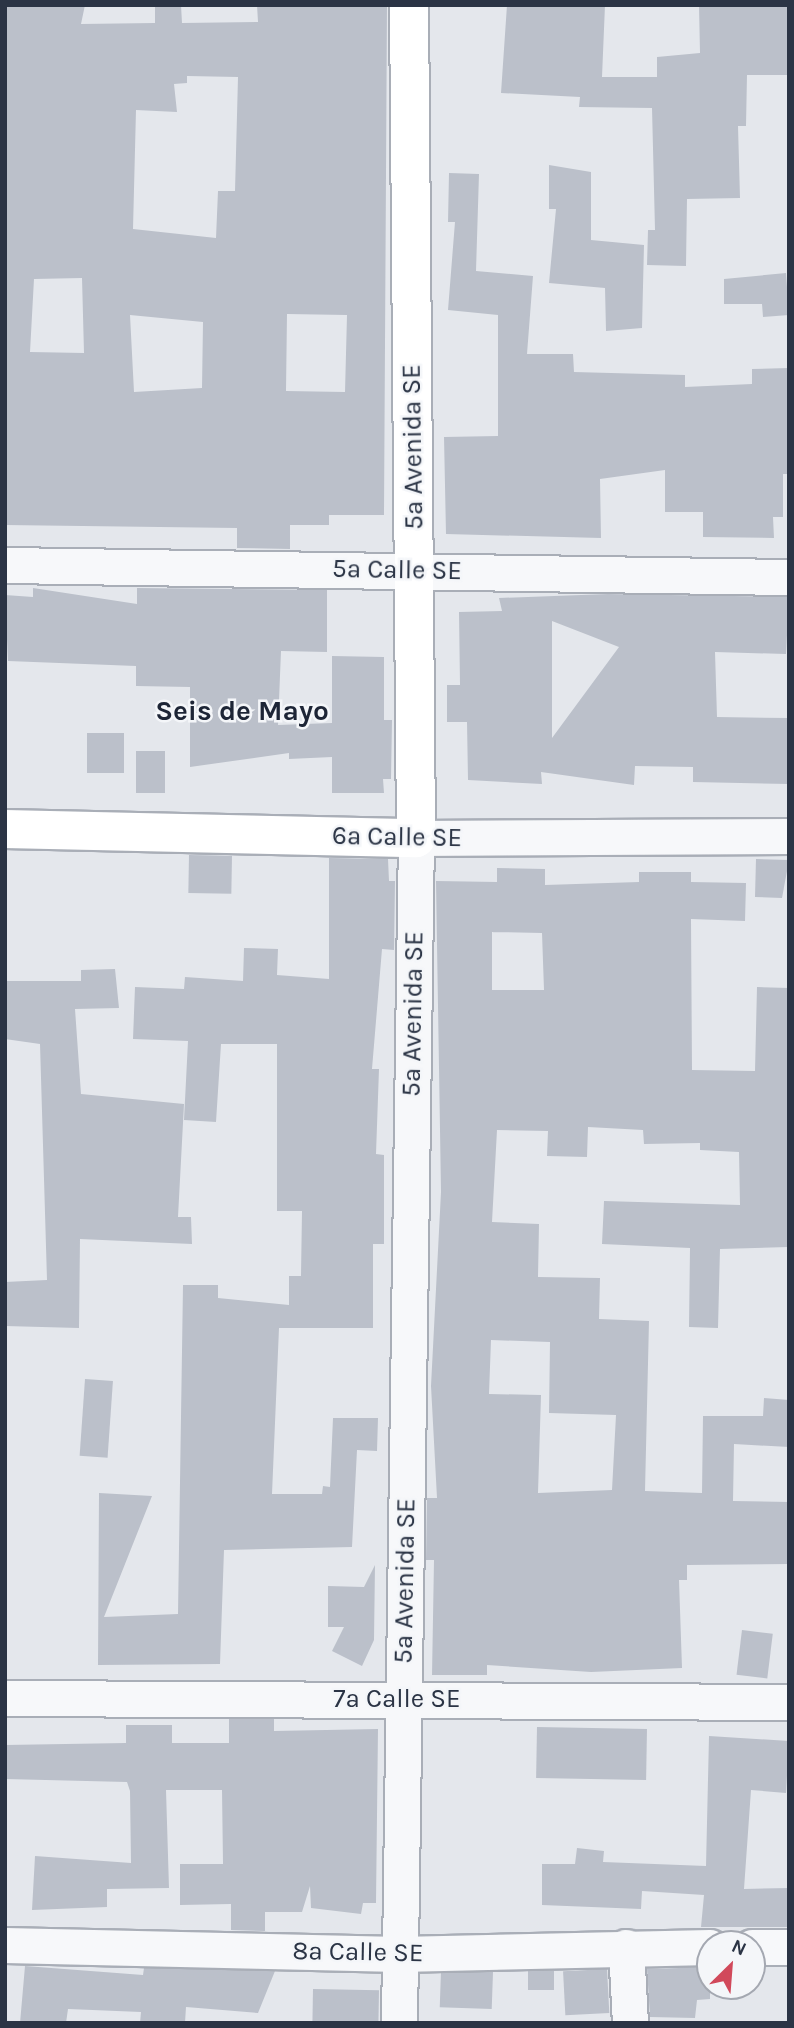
<!DOCTYPE html>
<html>
<head>
<meta charset="utf-8">
<style>
	body { margin:0 }
	#map { position:relative; width:794px; height:2028px; overflow:hidden; background:#e4e7ec; font-family:Karla,sans-serif }
	div>[style] { position:absolute }
	[style*='--x'] { left:calc(var(--x)*1px); top:calc(var(--y)*1px); width:calc(var(--w)*1px); rotate:calc(var(--a)*1deg) }
	.building>* { inset:0; background:#bbc0ca; transform-origin:0 0 }
	.roads { filter:drop-shadow(2px 0 #a9aeb7) drop-shadow(-2px 0 #a9aeb7) drop-shadow(0 2px #a9aeb7) drop-shadow(0 -2px #a9aeb7) }
	.street>* { height:35px; margin:-17.5px; padding:0 17.5px; transform-origin:17.5px; border-radius:17.5px; background:#f7f8fa }
	.secondary>* { height:38px; margin:-19px; padding:0 19px; transform-origin:19px; border-radius:19px; background:#fff }
	span { translate:-50% -50%; white-space:nowrap; text-align:center; line-height:1.15; -webkit-text-stroke:5px #f4f6f9; paint-order:stroke }
	.street-label { font-size:26px; color:#2b3445 }
	.neighbourhood-label { font-size:28px; color:#1d2536; font-weight:700 }
	.frame { position:absolute; inset:0; border:7px solid #2b3445; pointer-events:none }
	.north { position:absolute; left:696px; top:1930px; width:70px; height:70px; box-sizing:border-box; background:#f4f6f9; border:2px solid #a4a8b1; border-radius:50%; rotate:25deg; font-size:19px; font-weight:700; line-height:28px; text-align:center; color:#2b3445 }
	.north::after { content:''; display:block; margin:auto; width:24px; height:32px; background:#d1495b; clip-path:polygon(50% 0,100% 100%,50% 72%,0 100%) }
</style>
</head>
<body>
<div id="map">
	<div class="building">
		<div style="clip-path:polygon(evenodd,5px 5px,85px 5px,81px 24px,155px 23px,155px 5px,181px 5px,182px 23px,258px 22px,257px 5px,387px 5px,384px 515px,329px 515px,329px 525px,290px 525px,290px 549px,237px 548px,237px 528px,5px 525px,5px 5px,187px 76px,238px 77px,235px 191px,218px 191px,216px 238px,133px 229px,136px 110px,177px 112px,174px 84px,187px 83px,187px 76px,5px 5px,82px 278px,84px 353px,30px 352px,34px 279px,82px 278px,5px 5px,287px 314px,347px 315px,345px 392px,286px 391px,287px 314px,5px 5px,130px 315px,203px 322px,202px 388px,134px 392px,130px 315px)"></div>
		<div style="clip-path:polygon(507px 5px,605px 5px,602px 77px,657px 77px,657px 57px,700px 53px,699px 5px,789px 5px,789px 75px,747px 75px,746px 126px,738px 126px,740px 198px,687px 199px,686px 266px,647px 265px,648px 230px,655px 230px,652px 108px,579px 107px,580px 97px,501px 93px)"></div>
		<div style="clip-path:polygon(549px 165px,591px 172px,591px 240px,644px 245px,642px 328px,606px 331px,605px 288px,549px 283px,556px 209px,549px 209px)"></div>
		<div style="clip-path:polygon(449px 173px,479px 174px,476px 271px,533px 276px,527px 354px,573px 354px,574px 372px,685px 375px,685px 387px,752px 384px,752px 369px,789px 368px,789px 474px,783px 474px,783px 517px,773px 517px,774px 538px,703px 537px,703px 512px,665px 512px,665px 470px,600px 479px,601px 538px,446px 534px,444px 437px,498px 436px,498px 315px,448px 310px,455px 222px,448px 222px)"></div>
		<div style="clip-path:polygon(786px 273px,789px 315px,763px 317px,762px 304px,724px 304px,724px 279px)"></div>
		<div style="clip-path:polygon(33px 588px,137px 604px,137px 588px,327px 590px,327px 652px,281px 651px,278px 725px,332px 723px,332px 656px,384px 657px,384px 720px,392px 720px,391px 779px,383px 779px,384px 793px,332px 793px,332px 757px,289px 759px,289px 753px,190px 767px,190px 687px,136px 686px,136px 666px,8px 661px,5px 595px,33px 597px)"></div>
		<div style="clip-path:polygon(evenodd,608px 594px,789px 597px,786px 654px,715px 652px,717px 717px,789px 718px,789px 784px,693px 782px,693px 767px,635px 766px,634px 785px,541px 772px,542px 784px,468px 780px,467px 722px,447px 722px,447px 685px,460px 685px,459px 612px,502px 611px,499px 598px,608px 594px,552px 621px,619px 647px,552px 738px,552px 621px)"></div>
		<div style="left:87px;top:733px;width:37px;height:40px"></div>
		<div style="left:136px;top:751px;width:29px;height:42px"></div>
		<div style="left:189px;top:855px;width:43px;height:38px;rotate:1deg"></div>
		<div style="clip-path:polygon(329px 858px,388px 859px,389px 881px,395px 881px,394px 950px,382px 949px,372px 1069px,379px 1069px,376px 1154px,384px 1155px,384px 1244px,373px 1244px,373px 1328px,279px 1328px,272px 1494px,322px 1494px,323px 1486px,330px 1487px,333px 1418px,378px 1418px,377px 1451px,357px 1450px,352px 1547px,224px 1550px,220px 1664px,98px 1665px,99px 1493px,152px 1496px,104px 1617px,178px 1614px,183px 1285px,218px 1285px,218px 1298px,289px 1305px,289px 1276px,301px 1276px,302px 1211px,277px 1211px,277px 1044px,221px 1044px,216px 1122px,184px 1120px,188px 1041px,133px 1039px,135px 987px,184px 989px,185px 977px,243px 981px,244px 948px,278px 949px,277px 975px,329px 979px)"></div>
		<div style="clip-path:polygon(756px 859px,789px 860px,782px 898px,755px 897px)"></div>
		<div style="clip-path:polygon(evenodd,497px 868px,545px 869px,545px 885px,639px 882px,639px 872px,691px 872px,691px 882px,746px 883px,745px 921px,691px 919px,692px 1070px,755px 1071px,757px 987px,789px 988px,788px 1247px,720px 1249px,718px 1328px,689px 1327px,690px 1248px,602px 1244px,604px 1201px,740px 1205px,739px 1152px,700px 1150px,700px 1143px,644px 1144px,643px 1130px,588px 1127px,587px 1157px,547px 1156px,548px 1131px,497px 1130px,492px 1222px,539px 1224px,538px 1277px,600px 1278px,599px 1319px,649px 1321px,645px 1491px,702px 1493px,703px 1416px,763px 1416px,764px 1398px,789px 1400px,789px 1447px,734px 1444px,733px 1501px,789px 1502px,789px 1564px,687px 1565px,687px 1580px,679px 1580px,682px 1668px,591px 1672px,487px 1665px,487px 1675px,432px 1675px,434px 1560px,426px 1560px,427px 1498px,437px 1498px,431px 1386px,441px 1192px,436px 881px,497px 882px,497px 868px,492px 932px,542px 933px,544px 990px,492px 990px,492px 932px,497px 868px,491px 1340px,550px 1342px,549px 1413px,616px 1415px,612px 1490px,538px 1493px,541px 1395px,489px 1394px,491px 1340px)"></div>
		<div style="clip-path:polygon(115px 969px,119px 1008px,75px 1009px,81px 1094px,184px 1104px,178px 1217px,191px 1217px,192px 1244px,80px 1239px,79px 1328px,5px 1326px,5px 1282px,47px 1280px,40px 1044px,5px 1039px,5px 981px,81px 981px,81px 970px)"></div>
		<div style="left:85px;top:1379px;width:28px;height:77px;rotate:4deg"></div>
		<div style="clip-path:polygon(375px 1565px,374px 1640px,362px 1666px,332px 1651px,344px 1627px,328px 1627px,328px 1586px,364px 1587px)"></div>
		<div style="left:742px;top:1630px;width:31px;height:45px;rotate:7deg"></div>
		<div style="clip-path:polygon(229px 1719px,274px 1719px,274px 1731px,378px 1729px,376px 1903px,363px 1903px,361px 1914px,311px 1908px,310px 1886px,302px 1912px,265px 1912px,265px 1931px,231px 1930px,231px 1904px,180px 1905px,180px 1864px,223px 1864px,222px 1790px,166px 1790px,169px 1888px,107px 1889px,107px 1907px,32px 1910px,35px 1856px,131px 1863px,130px 1791px,127px 1782px,5px 1779px,5px 1745px,126px 1743px,126px 1725px,172px 1725px,172px 1743px,229px 1743px)"></div>
		<div style="left:537px;top:1727px;width:110px;height:51px;rotate:1deg"></div>
		<div style="clip-path:polygon(709px 1736px,789px 1741px,786px 1793px,751px 1790px,744px 1889px,789px 1888px,789px 1927px,701px 1927px,704px 1895px,642px 1891px,641px 1909px,542px 1905px,542px 1864px,575px 1864px,577px 1848px,604px 1851px,603px 1862px,706px 1866px)"></div>
		<div style="clip-path:polygon(25px 1966px,143px 1975px,144px 1968px,275px 1971px,258px 2013px,186px 2007px,185px 2023px,140px 2023px,141px 2012px,68px 2009px,66px 2023px,20px 2023px)"></div>
		<div style="clip-path:polygon(710px 1967px,710px 1999px,697px 2000px,695px 2018px,650px 2017px,647px 1969px)"></div>
		<div style="left:607px;top:1969px;width:44px;height:44px;rotate:87deg"></div>
		<div style="left:528px;top:1971px;width:26px;height:19px"></div>
		<div style="left:493px;top:1972px;width:37px;height:52px;rotate:92deg"></div>
		<div style="left:313px;top:1989px;width:66px;height:34px;rotate:1deg"></div>
	</div>
	<div class="roads">
		<div class="street">
			<div style="--x:5;--y:565;--w:784;--a:0.88"></div>
			<div style="--x:5;--y:1698;--w:784;--a:0.29"></div>
			<div style="--x:5;--y:1945;--w:394;--a:1.3"></div>
			<div style="--x:399;--y:1954;--w:311;--a:-1.3"></div>
			<div style="--x:626;--y:1947;--w:76;--a:87"></div>
			<div style="--x:752;--y:1947;--w:37;--a:0"></div>
			<div style="--x:399;--y:2023;--w:1185;--a:-89.18"></div>
			<div style="--x:416;--y:838;--w:373;--a:-0.3"></div>
		</div>
		<div class="secondary">
			<div style="--x:5;--y:829;--w:411;--a:1.3"></div>
			<div style="--x:416;--y:838;--w:833;--a:-90.48"></div>
		</div>
	</div>
	<div class="street-label">
		<span style="left:413px;top:447px;rotate:-91deg">5a Avenida SE</span>
		<span style="left:397px;top:570px;rotate:1deg">5a Calle SE</span>
		<span style="left:397px;top:837px;rotate:1deg">6a Calle SE</span>
		<span style="left:413px;top:1014px;rotate:-89deg">5a Avenida SE</span>
		<span style="left:405px;top:1581px;rotate:-89deg">5a Avenida SE</span>
		<span style="left:397px;top:1699px">7a Calle SE</span>
		<span style="left:358px;top:1952px;rotate:1deg">8a Calle SE</span>
	</div>
	<div class="neighbourhood-label">
		<span style="left:242px;top:711px">Seis de Mayo</span>
	</div>
	<div class="frame"></div>
	<div class="north">N</div>
</div>
</body>
</html>
